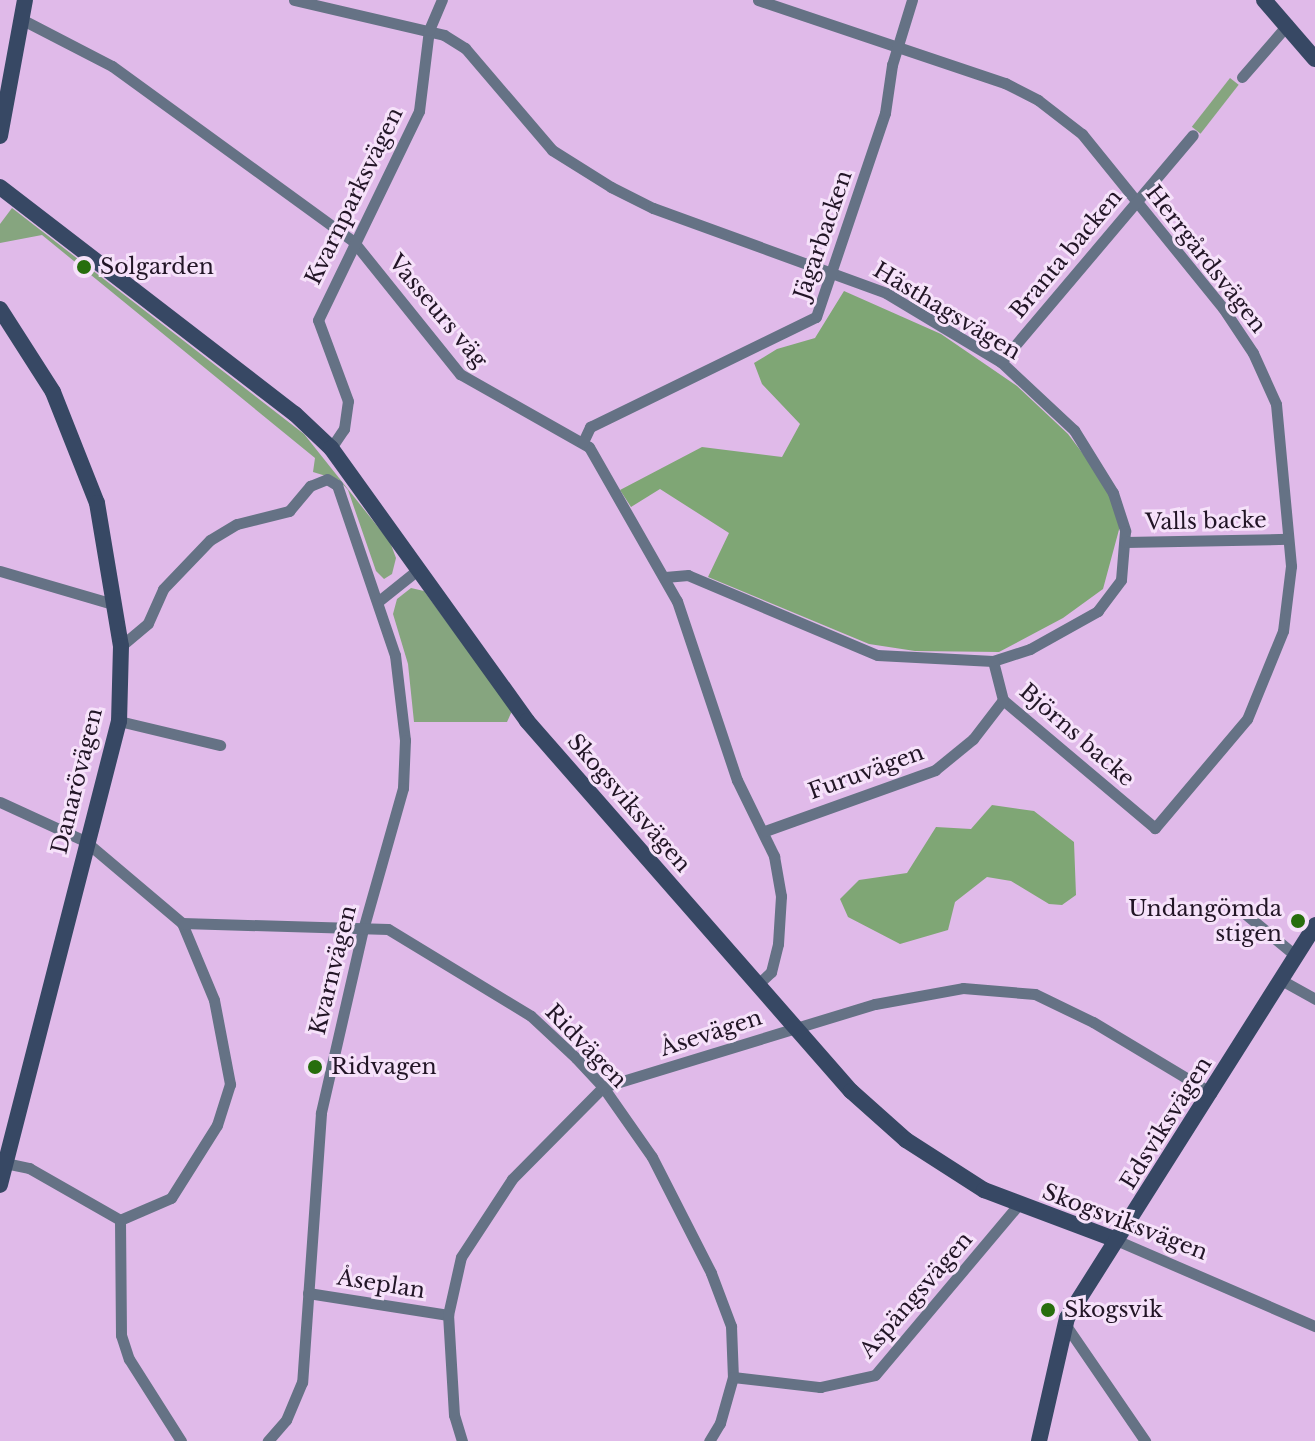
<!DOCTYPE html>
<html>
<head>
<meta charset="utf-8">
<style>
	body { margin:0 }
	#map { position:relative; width:1315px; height:1441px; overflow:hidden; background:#e0bae9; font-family:"Libre Baskerville",serif }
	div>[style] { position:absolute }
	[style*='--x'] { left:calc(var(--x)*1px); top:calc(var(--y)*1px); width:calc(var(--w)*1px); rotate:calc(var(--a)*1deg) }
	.green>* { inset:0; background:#86a57f; transform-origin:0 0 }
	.forest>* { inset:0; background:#7fa675 }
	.street>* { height:11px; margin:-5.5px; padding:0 5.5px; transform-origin:5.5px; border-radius:5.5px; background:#657285 }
	.secondary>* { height:16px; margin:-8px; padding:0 8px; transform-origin:8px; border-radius:8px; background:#374864 }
	.dots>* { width:22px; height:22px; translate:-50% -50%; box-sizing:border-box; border:4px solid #f6e2fa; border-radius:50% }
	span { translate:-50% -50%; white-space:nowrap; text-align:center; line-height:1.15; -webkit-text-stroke:6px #f6e2fa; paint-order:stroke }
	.street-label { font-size:22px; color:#221526 }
	.poi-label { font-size:22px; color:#221526 }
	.left { translate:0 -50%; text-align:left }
	.right { translate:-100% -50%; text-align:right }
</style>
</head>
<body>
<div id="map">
	<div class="green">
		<div style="left:1230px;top:78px;width:11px;height:62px;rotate:38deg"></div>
		<div style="clip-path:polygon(12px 208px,304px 434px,390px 542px,396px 558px,392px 574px,384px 579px,376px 571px,348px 490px,339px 480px,313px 472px,315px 458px,42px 235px,0 243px,0 224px)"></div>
		<div style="clip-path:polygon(411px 588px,424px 591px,512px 711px,507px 722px,414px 722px,408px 664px,393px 614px,397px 599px)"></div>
	</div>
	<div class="forest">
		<div style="clip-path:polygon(844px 291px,941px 334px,1017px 386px,1068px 434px,1105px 483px,1120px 526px,1103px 589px,1063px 618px,999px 652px,915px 651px,869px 644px,708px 577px,729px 533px,660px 489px,631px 507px,620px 490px,702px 447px,782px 457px,800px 424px,762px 384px,754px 363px,777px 349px,815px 338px)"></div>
		<div style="clip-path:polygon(992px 805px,1034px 811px,1074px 842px,1076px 895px,1062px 905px,1049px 904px,1011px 881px,987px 877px,955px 902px,948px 930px,900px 944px,848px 917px,840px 899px,859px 880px,907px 873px,936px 827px,971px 829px)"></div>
	</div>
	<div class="street">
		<div style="--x:294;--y:0;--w:154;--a:13.1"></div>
		<div style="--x:444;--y:35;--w:25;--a:32"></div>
		<div style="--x:465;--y:48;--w:134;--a:49.5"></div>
		<div style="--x:552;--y:150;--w:70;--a:32.1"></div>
		<div style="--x:611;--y:187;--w:47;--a:26.6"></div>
		<div style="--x:653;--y:208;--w:248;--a:20"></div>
		<div style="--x:886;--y:293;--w:134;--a:31"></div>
		<div style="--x:1001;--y:362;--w:100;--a:43"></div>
		<div style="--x:1074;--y:430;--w:74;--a:58.2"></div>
		<div style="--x:1113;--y:493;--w:40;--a:72"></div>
		<div style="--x:1125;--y:531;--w:49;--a:94.7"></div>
		<div style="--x:1121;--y:580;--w:39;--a:127"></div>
		<div style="--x:1098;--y:611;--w:78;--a:150.8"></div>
		<div style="--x:1030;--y:649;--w:39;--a:162"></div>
		<div style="--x:993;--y:661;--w:116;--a:-177"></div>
		<div style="--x:877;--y:655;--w:205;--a:-157.1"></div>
		<div style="--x:688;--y:575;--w:23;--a:175"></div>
		<div style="--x:758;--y:0;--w:261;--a:18.6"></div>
		<div style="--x:1005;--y:83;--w:37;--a:27"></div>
		<div style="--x:1038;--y:100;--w:56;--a:37.7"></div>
		<div style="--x:1082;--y:134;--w:224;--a:51"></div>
		<div style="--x:1223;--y:308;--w:54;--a:56.3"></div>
		<div style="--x:1253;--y:353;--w:56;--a:65.7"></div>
		<div style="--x:1276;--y:404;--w:163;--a:84.7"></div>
		<div style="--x:1291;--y:566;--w:65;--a:97"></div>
		<div style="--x:1283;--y:631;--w:95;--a:112.2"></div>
		<div style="--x:1247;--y:719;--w:143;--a:130.2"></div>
		<div style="--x:1155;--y:828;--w:199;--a:-139.9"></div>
		<div style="--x:1003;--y:700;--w:40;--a:-104.4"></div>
		<div style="--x:21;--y:19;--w:102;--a:27.3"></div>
		<div style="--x:112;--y:66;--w:298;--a:36"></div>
		<div style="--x:353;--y:241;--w:171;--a:51.2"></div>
		<div style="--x:460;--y:374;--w:148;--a:29.5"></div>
		<div style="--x:589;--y:447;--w:177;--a:60.3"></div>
		<div style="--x:677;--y:601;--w:189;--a:71.5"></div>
		<div style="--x:737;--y:780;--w:85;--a:64"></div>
		<div style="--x:774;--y:856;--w:41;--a:80.1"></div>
		<div style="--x:781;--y:896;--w:48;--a:93.6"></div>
		<div style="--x:778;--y:944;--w:29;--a:104"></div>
		<div style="--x:771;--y:972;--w:18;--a:137"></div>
		<div style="--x:1242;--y:77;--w:70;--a:-49"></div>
		<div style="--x:1001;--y:362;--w:297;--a:-49.8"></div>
		<div style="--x:583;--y:442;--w:17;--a:-65"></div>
		<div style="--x:590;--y:427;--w:251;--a:-26"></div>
		<div style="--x:816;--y:317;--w:215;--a:-71.3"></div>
		<div style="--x:885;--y:113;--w:49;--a:-81.7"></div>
		<div style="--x:892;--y:65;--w:68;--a:-72.9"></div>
		<div style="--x:331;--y:448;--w:23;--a:-56"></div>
		<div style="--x:344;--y:429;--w:28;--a:-82"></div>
		<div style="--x:348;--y:401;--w:86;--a:-110.3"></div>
		<div style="--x:318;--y:320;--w:232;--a:-64.2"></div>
		<div style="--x:419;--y:111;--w:82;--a:-83"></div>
		<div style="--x:429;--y:30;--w:33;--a:-67"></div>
		<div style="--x:1125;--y:542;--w:163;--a:-1.1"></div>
		<div style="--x:0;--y:571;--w:118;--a:16.3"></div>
		<div style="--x:380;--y:600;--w:51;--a:-38.7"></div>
		<div style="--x:121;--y:646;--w:35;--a:-40"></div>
		<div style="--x:148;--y:623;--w:37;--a:-66"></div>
		<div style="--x:163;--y:589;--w:68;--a:-46.2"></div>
		<div style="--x:210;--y:540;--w:31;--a:-31"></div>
		<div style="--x:237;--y:524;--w:54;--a:-14"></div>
		<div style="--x:289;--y:511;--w:33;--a:-50"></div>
		<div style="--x:310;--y:486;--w:18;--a:-22"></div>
		<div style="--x:327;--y:479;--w:12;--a:31"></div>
		<div style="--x:337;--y:485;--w:180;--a:71.2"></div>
		<div style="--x:395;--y:655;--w:86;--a:83.3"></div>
		<div style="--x:405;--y:740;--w:48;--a:92.4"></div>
		<div style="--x:403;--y:788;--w:147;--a:105.8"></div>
		<div style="--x:363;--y:929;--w:189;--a:102.9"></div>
		<div style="--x:321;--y:1113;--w:270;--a:94"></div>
		<div style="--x:302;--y:1382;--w:41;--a:112.8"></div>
		<div style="--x:286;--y:1420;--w:28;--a:131"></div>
		<div style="--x:119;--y:721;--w:104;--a:13.4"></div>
		<div style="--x:0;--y:802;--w:94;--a:24.6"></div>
		<div style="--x:85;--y:841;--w:127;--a:40.2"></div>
		<div style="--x:182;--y:923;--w:83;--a:67.4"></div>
		<div style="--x:214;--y:1000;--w:86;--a:79.2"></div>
		<div style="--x:230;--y:1084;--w:43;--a:107.6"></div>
		<div style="--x:217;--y:1125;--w:86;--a:122.2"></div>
		<div style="--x:171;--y:1198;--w:56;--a:156.7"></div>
		<div style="--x:765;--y:831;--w:181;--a:-19.7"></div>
		<div style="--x:935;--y:770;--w:49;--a:-39.2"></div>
		<div style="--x:973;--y:739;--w:49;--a:-52.4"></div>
		<div style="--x:1243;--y:912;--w:69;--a:39.7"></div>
		<div style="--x:182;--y:923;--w:206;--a:1.7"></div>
		<div style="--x:388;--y:929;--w:167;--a:31.3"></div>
		<div style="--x:531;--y:1016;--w:62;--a:43"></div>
		<div style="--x:576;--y:1058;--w:40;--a:47"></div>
		<div style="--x:603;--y:1087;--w:85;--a:55"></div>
		<div style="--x:652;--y:1157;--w:130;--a:63"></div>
		<div style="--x:711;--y:1273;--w:57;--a:69.3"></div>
		<div style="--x:731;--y:1326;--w:51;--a:87.8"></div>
		<div style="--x:733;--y:1377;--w:48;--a:105.8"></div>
		<div style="--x:720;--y:1423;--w:21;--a:121"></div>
		<div style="--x:1283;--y:981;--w:37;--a:29"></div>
		<div style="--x:5;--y:1163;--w:25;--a:12"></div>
		<div style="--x:29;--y:1168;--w:105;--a:29.7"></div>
		<div style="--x:120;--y:1220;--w:115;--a:89.5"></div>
		<div style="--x:121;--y:1335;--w:25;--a:72"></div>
		<div style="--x:129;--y:1359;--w:97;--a:57.6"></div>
		<div style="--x:1116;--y:1240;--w:217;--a:23.4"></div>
		<div style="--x:308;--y:1293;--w:142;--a:8.9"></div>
		<div style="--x:1065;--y:1324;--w:142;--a:55.6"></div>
		<div style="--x:733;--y:1377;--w:88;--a:6.6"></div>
		<div style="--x:820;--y:1387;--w:56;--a:-12.3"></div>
		<div style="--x:875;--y:1375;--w:224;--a:-49.9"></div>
		<div style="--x:462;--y:1441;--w:27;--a:-107"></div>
		<div style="--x:454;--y:1415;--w:100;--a:-93.4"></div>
		<div style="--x:448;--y:1315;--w:59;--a:-77.4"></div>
		<div style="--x:461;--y:1257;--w:93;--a:-56.8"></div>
		<div style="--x:512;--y:1179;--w:129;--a:-45.3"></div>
		<div style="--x:603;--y:1087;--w:284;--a:-17"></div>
		<div style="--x:875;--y:1004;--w:89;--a:-10.3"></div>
		<div style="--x:963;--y:988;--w:72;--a:4.8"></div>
		<div style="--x:1035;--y:994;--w:64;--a:25.8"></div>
		<div style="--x:1093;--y:1022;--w:138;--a:31"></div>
	</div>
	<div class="secondary">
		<div style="--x:1264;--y:0;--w:78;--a:49.2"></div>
		<div style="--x:0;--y:136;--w:138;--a:-79.6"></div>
		<div style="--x:0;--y:187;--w:372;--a:37.6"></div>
		<div style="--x:295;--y:414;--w:50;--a:43.4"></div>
		<div style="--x:331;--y:448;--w:336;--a:54.3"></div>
		<div style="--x:527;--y:721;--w:492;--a:48.8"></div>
		<div style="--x:851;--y:1091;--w:74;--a:41.7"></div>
		<div style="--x:906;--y:1140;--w:93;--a:32.7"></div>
		<div style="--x:984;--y:1190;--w:141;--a:20.7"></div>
		<div style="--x:0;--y:309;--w:98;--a:57.4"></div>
		<div style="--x:53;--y:392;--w:119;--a:68.4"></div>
		<div style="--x:97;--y:503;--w:145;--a:80.5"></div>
		<div style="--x:121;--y:646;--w:75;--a:91.5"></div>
		<div style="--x:119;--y:721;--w:479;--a:104.4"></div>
		<div style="--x:1039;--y:1441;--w:126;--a:-77.2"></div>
		<div style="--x:1067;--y:1318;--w:465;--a:-57.7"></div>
	</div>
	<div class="dots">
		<div style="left:84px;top:267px;background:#276e0d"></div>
		<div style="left:1298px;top:921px;background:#276e0d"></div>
		<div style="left:315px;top:1067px;background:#276e0d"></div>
		<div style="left:1048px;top:1310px;background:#276e0d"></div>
	</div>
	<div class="street-label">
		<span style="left:354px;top:196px;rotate:-64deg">Kvarnparksvägen</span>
		<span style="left:823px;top:235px;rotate:-71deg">Jägarbacken</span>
		<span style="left:1066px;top:254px;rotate:-50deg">Branta backen</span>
		<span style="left:1206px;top:259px;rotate:52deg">Herrgårdsvägen</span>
		<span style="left:438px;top:311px;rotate:50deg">Vasseurs väg</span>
		<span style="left:947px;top:311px;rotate:31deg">Hästhagsvägen</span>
		<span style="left:1206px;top:521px;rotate:-1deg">Valls backe</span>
		<span style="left:1077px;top:735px;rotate:41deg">Björns backe</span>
		<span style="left:866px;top:772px;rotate:-20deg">Furuvägen</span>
		<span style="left:77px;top:781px;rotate:-76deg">Danarövägen</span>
		<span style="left:629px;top:803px;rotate:49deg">Skogsviksvägen</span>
		<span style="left:333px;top:970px;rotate:-76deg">Kvarnvägen</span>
		<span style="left:711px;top:1033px;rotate:-18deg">Åsevägen</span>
		<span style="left:586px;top:1046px;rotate:46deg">Ridvägen</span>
		<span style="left:1166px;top:1123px;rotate:-58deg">Edsviksvägen</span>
		<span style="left:1125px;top:1222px;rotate:21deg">Skogsviksvägen</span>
		<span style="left:381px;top:1284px;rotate:9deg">Åseplan</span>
		<span style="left:916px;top:1295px;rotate:-49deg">Aspängsvägen</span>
	</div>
	<div class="poi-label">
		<span class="left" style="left:100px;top:267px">Solgarden</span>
		<span class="right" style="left:1282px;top:921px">Undangömda<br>stigen</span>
		<span class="left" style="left:331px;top:1067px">Ridvagen</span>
		<span class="left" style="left:1064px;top:1310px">Skogsvik</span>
	</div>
</div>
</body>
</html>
